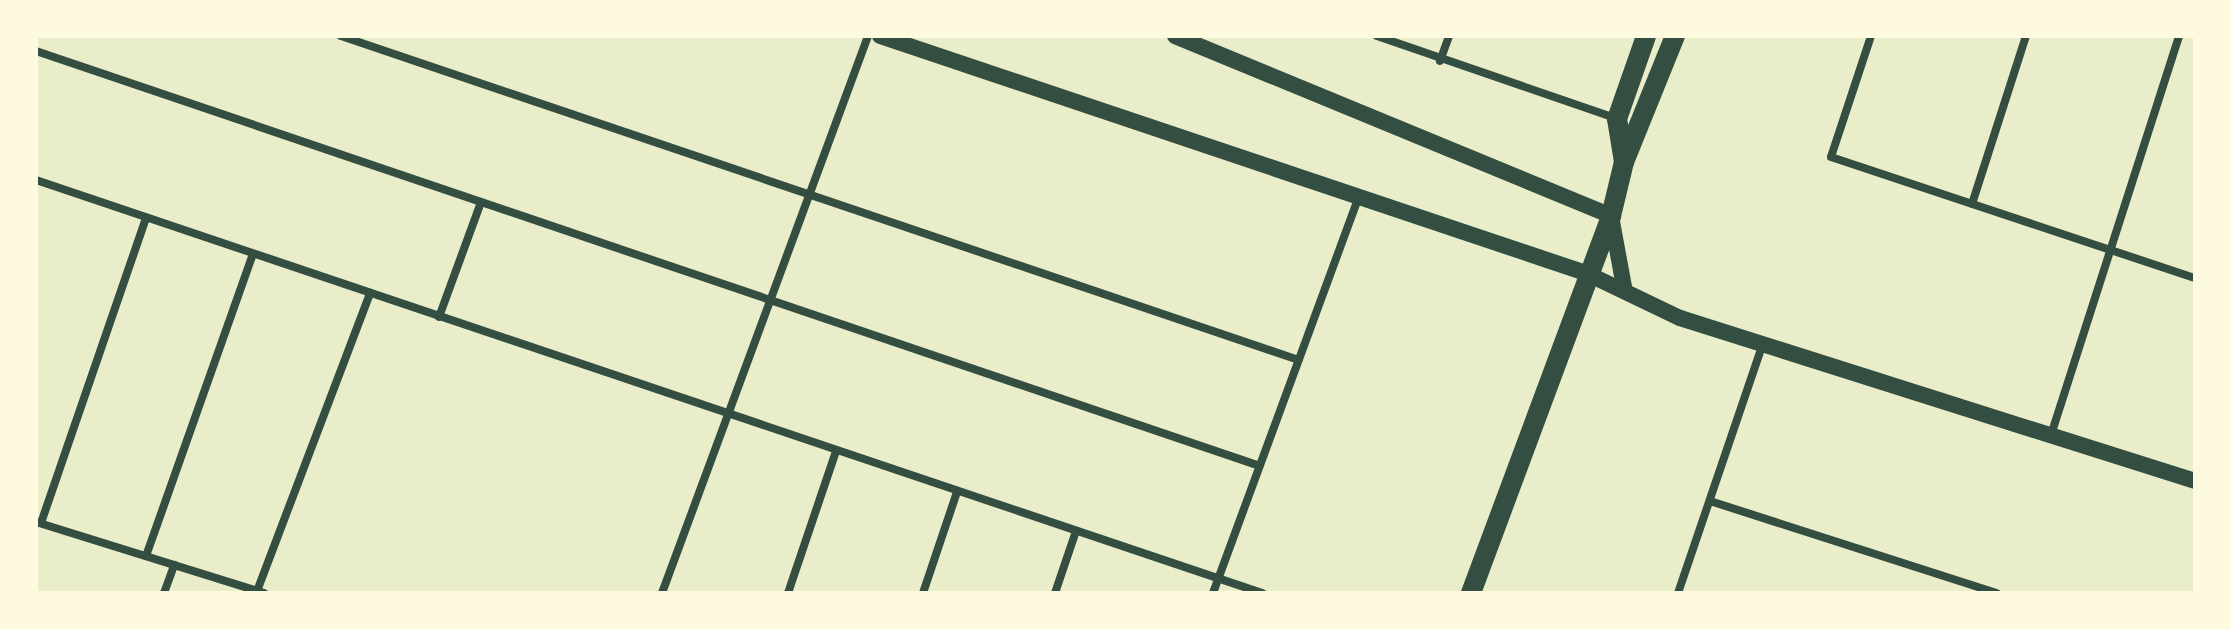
<!DOCTYPE html>
<html>
<head>
<meta charset="utf-8">
<style>
	body { margin:0 }
	#map { position:relative; width:2231px; height:629px; overflow:hidden; background:#e9edc9; font-family:Raleway,sans-serif }
	div>[style] { position:absolute }
	[style*='--x'] { left:calc(var(--x)*1px); top:calc(var(--y)*1px); width:calc(var(--w)*1px); rotate:calc(var(--a)*1deg) }
	.minor>* { height:8px; margin:-4px; padding:0 4px; transform-origin:4px; border-radius:4px; background:#344e41 }
	.secondary>* { height:16px; margin:-8px; padding:0 8px; transform-origin:8px; border-radius:8px; background:#344e41 }
	.primary>* { height:20px; margin:-10px; padding:0 10px; transform-origin:10px; border-radius:10px; background:#344e41 }
	span { translate:-50% -50%; white-space:nowrap; text-align:center; line-height:1.15; -webkit-text-stroke:8px #fefae0; paint-order:stroke }
	.frame { position:absolute; inset:0; border:38px solid #fefae0; pointer-events:none }
</style>
</head>
<body>
<div id="map">
	<div class="minor">
		<div style="--x:341;--y:36;--w:1011;--a:18.69"></div>
		<div style="--x:1377;--y:36;--w:252;--a:19"></div>
		<div style="--x:1871;--y:36;--w:127;--a:108.3"></div>
		<div style="--x:1831;--y:157;--w:384;--a:18.4"></div>
		<div style="--x:36;--y:51;--w:1292;--a:18.73"></div>
		<div style="--x:1440;--y:61;--w:27;--a:-70"></div>
		<div style="--x:36;--y:180;--w:1294;--a:18.62"></div>
		<div style="--x:1972;--y:204;--w:176;--a:-72.2"></div>
		<div style="--x:439;--y:317;--w:122;--a:-69.9"></div>
		<div style="--x:2051;--y:435;--w:419;--a:-72.2"></div>
		<div style="--x:1710;--y:501;--w:301;--a:17.8"></div>
		<div style="--x:36;--y:522;--w:239;--a:17.3"></div>
		<div style="--x:41;--y:523;--w:323;--a:-71"></div>
		<div style="--x:146;--y:556;--w:320;--a:-70.5"></div>
		<div style="--x:257;--y:591;--w:319;--a:-69.2"></div>
		<div style="--x:164;--y:593;--w:30;--a:-70"></div>
		<div style="--x:662;--y:593;--w:594;--a:-69.7"></div>
		<div style="--x:788;--y:593;--w:150;--a:-71.3"></div>
		<div style="--x:923;--y:593;--w:107;--a:-71.4"></div>
		<div style="--x:1055;--y:593;--w:65;--a:-71.3"></div>
		<div style="--x:1213;--y:593;--w:421;--a:-69.8"></div>
		<div style="--x:1678;--y:593;--w:263;--a:-71.2"></div>
	</div>
	<div class="secondary">
		<div style="--x:880;--y:36;--w:745;--a:18.56"></div>
		<div style="--x:1586;--y:273;--w:104;--a:25.6"></div>
		<div style="--x:1680;--y:318;--w:540;--a:17.56"></div>
		<div style="--x:1175;--y:36;--w:472;--a:22.4"></div>
		<div style="--x:1611;--y:216;--w:72;--a:79.6"></div>
	</div>
	<div class="primary">
		<div style="--x:1624;--y:162;--w:44;--a:-99.2"></div>
		<div style="--x:1617;--y:119;--w:88;--a:-70.7"></div>
		<div style="--x:1471;--y:593;--w:402;--a:-69.6"></div>
		<div style="--x:1611;--y:216;--w:56;--a:-76.5"></div>
		<div style="--x:1624;--y:162;--w:136;--a:-68"></div>
	</div>
	<div class="frame"></div>
</div>
</body>
</html>
